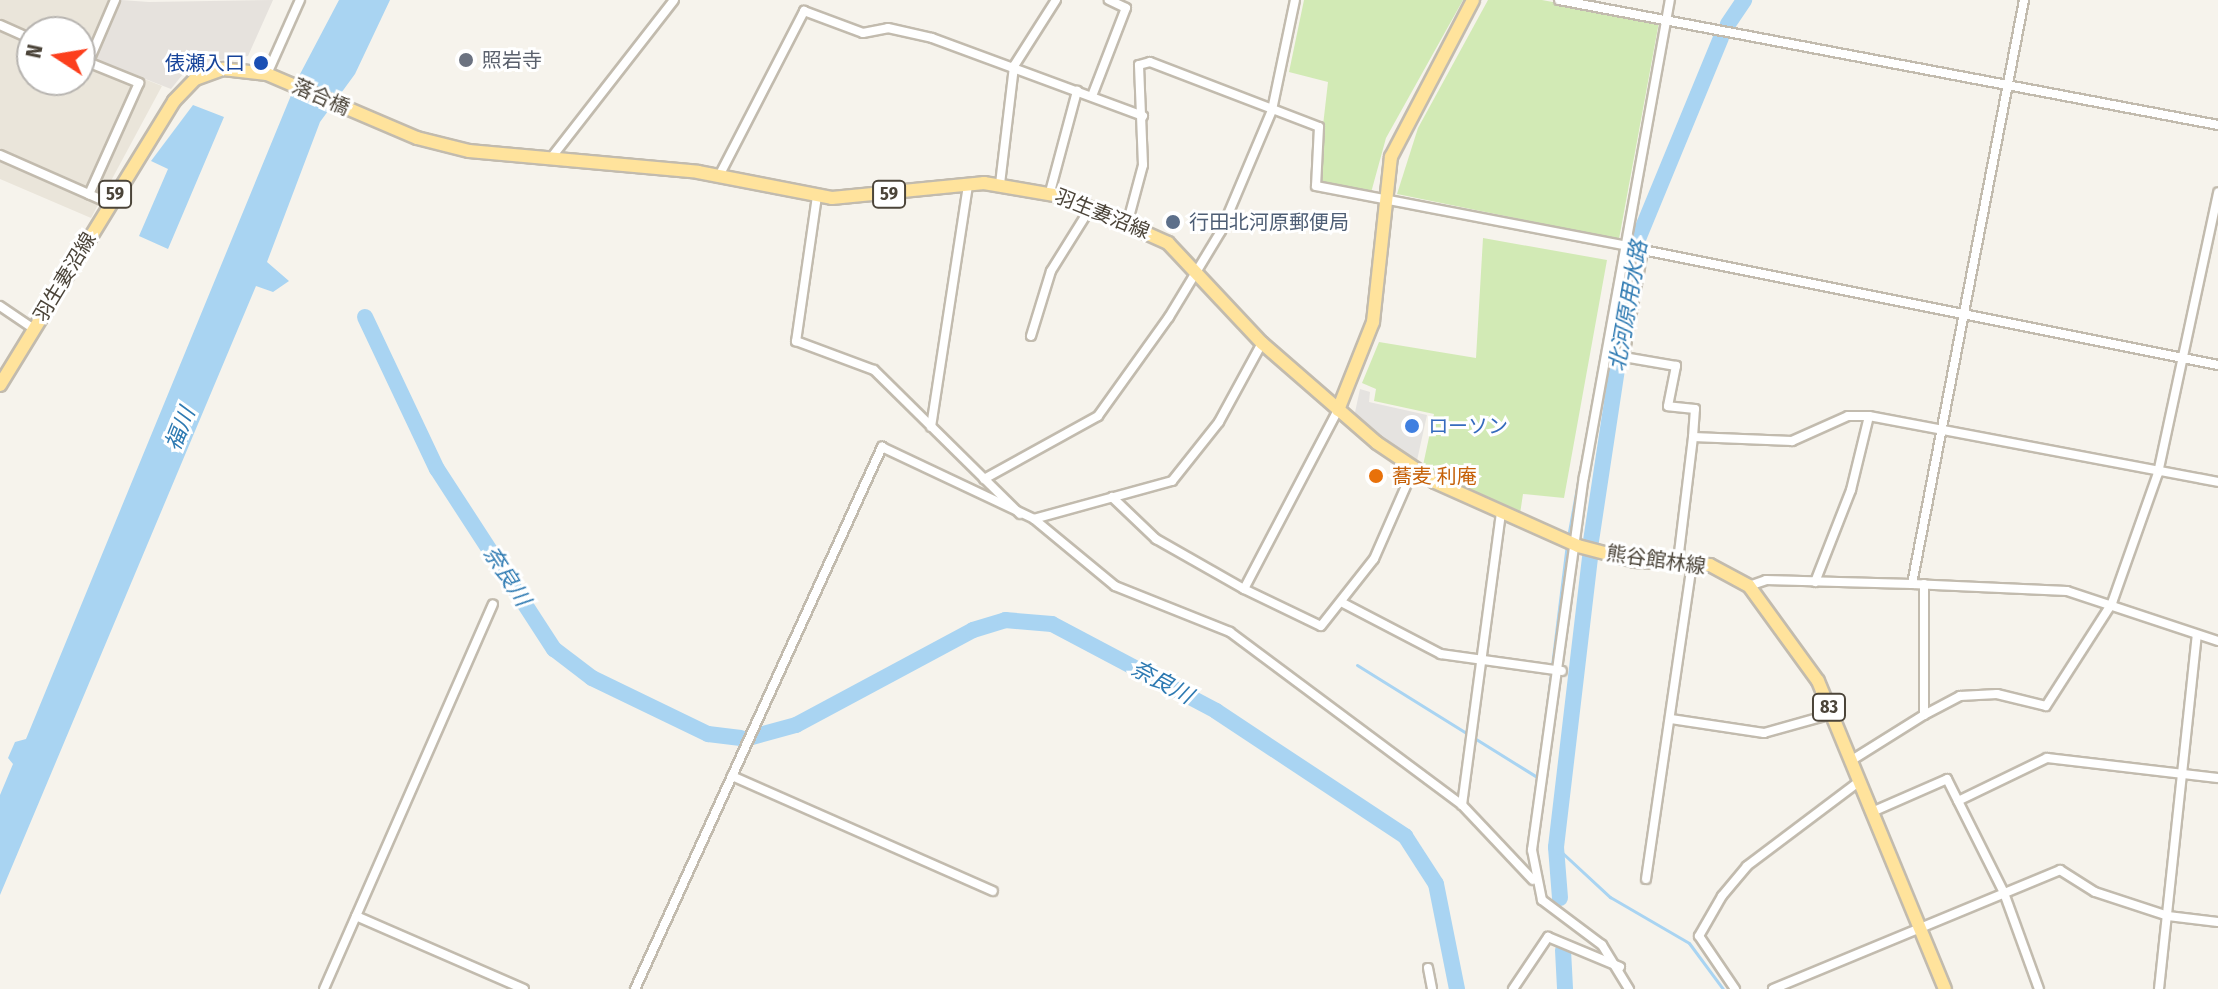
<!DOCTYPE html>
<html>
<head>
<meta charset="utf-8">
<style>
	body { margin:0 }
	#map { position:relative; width:2218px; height:989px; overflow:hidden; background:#f6f3ec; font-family:"Fira Sans Condensed","Noto Sans JP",sans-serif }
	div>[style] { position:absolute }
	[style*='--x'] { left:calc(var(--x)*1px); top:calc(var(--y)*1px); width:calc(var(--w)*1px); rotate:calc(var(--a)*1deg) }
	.residential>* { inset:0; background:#eae5da }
	.industrial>* { inset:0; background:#e6e2dd }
	.green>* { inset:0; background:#d2eab5 }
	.parking>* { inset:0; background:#e5e3e0 }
	.water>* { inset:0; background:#a9d4f2 }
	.stream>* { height:3px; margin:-1.5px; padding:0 1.5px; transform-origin:1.5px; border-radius:1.5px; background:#a9d4f2 }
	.river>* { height:16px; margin:-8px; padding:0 8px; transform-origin:8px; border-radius:8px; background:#a9d4f2 }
	.roads { filter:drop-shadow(2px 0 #c2bbae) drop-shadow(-2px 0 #c2bbae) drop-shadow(0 2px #c2bbae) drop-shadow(0 -2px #c2bbae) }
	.street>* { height:8px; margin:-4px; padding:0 4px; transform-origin:4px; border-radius:4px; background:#fff }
	.primary>* { height:12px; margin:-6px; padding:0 6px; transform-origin:6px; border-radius:6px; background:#ffe39c }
	.dots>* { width:22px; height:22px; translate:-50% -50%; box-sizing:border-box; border:4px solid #fff; border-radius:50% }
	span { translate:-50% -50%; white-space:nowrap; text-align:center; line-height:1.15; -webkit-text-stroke:6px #fff; paint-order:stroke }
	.shield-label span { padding:2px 6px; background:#fff; border:2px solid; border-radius:6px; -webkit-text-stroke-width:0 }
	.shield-label { font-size:18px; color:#4b4439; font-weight:700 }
	.worship-label { font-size:20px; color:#5b616d }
	.left { translate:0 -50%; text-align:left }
	.transit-label { font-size:20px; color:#164399 }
	.right { translate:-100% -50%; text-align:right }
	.street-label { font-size:20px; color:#4b4439 }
	.service-label { font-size:20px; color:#4e5e75 }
	.shop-label { font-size:20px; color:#366cbe }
	.food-label { font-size:20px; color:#c56008 }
	.water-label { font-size:22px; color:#2e7ab2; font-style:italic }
	.north { position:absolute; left:16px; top:16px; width:80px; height:80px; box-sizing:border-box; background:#fff; border:2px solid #b7b4b0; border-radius:50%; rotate:282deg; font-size:22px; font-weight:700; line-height:32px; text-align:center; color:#4b4439 }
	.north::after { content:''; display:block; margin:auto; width:28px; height:36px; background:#fc3f1d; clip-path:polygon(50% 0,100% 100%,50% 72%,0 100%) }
</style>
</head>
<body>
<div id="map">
	<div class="residential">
		<div style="clip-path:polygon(evenodd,0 0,121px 0,94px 59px,162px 86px,91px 218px,0 179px,0 0,32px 32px,80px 32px,80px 80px,32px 80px,32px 32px)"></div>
	</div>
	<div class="industrial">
		<div style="clip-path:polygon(121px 0,149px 2px,273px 0,248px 56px,191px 64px,171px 89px,94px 59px)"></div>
	</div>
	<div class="green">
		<div style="clip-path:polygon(1304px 0,1463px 0,1386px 138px,1369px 200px,1320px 193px,1316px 186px,1328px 82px,1289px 72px)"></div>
		<div style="clip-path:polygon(1488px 0,1542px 0,1659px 22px,1619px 239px,1397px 194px,1418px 128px)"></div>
		<div style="clip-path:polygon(1483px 238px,1607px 260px,1564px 498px,1523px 494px,1520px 514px,1422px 470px,1434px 414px,1374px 401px,1376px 389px,1362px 383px,1379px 342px,1476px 358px)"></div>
	</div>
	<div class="parking">
		<div style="clip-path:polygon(1360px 389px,1370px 392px,1369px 402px,1427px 415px,1416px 465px,1354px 417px)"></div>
	</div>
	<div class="water">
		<div style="clip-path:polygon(339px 0,390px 0,355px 74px,320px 122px,267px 262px,289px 281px,273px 292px,256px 286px,0 895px,0 795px,13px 764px,8px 758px,15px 742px,26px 739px,299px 76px)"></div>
		<div style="clip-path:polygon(193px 105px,224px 117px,168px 249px,139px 236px,168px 169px,151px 161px)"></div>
	</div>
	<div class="stream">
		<div style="--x:1568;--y:537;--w:481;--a:-79.7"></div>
		<div style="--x:1357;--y:665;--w:216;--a:31.9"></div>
		<div style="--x:1543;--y:739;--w:196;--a:-83"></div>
		<div style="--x:1556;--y:847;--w:74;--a:42.8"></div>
		<div style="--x:1610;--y:897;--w:91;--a:30.2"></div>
		<div style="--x:1689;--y:943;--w:57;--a:53.5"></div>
	</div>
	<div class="river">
		<div style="--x:1728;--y:24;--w:29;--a:-56"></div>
		<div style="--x:365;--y:317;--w:168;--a:64.7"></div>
		<div style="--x:437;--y:469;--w:215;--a:57"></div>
		<div style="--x:554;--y:649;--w:48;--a:37.3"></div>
		<div style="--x:592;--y:678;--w:129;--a:25.8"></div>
		<div style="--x:708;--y:734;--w:33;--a:7"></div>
		<div style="--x:1591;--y:541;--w:300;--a:-81.4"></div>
		<div style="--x:1636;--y:244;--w:223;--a:-67.6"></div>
		<div style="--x:752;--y:737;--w:46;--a:-15.3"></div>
		<div style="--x:796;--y:725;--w:201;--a:-28.2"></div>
		<div style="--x:973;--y:630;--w:34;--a:-17"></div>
		<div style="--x:1005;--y:620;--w:47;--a:4.9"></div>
		<div style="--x:1052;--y:624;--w:186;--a:27.9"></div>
		<div style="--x:1216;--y:711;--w:227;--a:33.5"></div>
		<div style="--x:1405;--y:836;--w:57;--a:57.1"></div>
		<div style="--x:1436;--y:884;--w:107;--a:78.7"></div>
		<div style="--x:1560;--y:898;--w:51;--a:-94.5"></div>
		<div style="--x:1556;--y:847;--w:293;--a:-83.3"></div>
		<div style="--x:1563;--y:950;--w:39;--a:87"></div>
	</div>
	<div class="roads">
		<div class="street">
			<div style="--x:1559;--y:0;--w:671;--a:10.74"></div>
			<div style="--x:0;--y:25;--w:35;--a:24"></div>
			<div style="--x:80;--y:59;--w:64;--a:22.1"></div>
			<div style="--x:139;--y:83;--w:122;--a:114.2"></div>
			<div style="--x:88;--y:63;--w:69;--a:-66.8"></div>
			<div style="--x:267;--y:74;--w:81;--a:-66"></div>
			<div style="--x:1092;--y:96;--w:94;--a:-68.9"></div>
			<div style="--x:1126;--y:8;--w:19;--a:-155"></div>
			<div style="--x:0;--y:155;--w:119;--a:23.8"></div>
			<div style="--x:551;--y:158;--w:200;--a:-52.1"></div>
			<div style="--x:719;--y:176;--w:186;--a:-62.7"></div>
			<div style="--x:804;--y:11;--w:63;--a:20.4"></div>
			<div style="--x:863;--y:33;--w:25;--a:-11"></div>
			<div style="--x:888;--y:28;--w:45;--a:12.8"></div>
			<div style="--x:932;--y:38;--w:225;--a:20.3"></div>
			<div style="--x:1000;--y:184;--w:119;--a:-83.2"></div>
			<div style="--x:1014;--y:66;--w:78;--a:-57.5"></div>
			<div style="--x:1050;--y:192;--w:105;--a:-75"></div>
			<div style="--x:817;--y:196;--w:147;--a:98.2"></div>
			<div style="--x:796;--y:341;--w:83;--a:20.4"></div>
			<div style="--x:874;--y:370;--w:205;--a:44.6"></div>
			<div style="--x:1128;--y:221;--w:58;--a:-75"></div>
			<div style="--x:1143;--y:165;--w:100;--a:-92.3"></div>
			<div style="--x:1139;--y:65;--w:11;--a:-15"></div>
			<div style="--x:1150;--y:62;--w:181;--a:21"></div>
			<div style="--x:1319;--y:127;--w:59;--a:92.9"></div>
			<div style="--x:1316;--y:186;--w:313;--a:10.9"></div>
			<div style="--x:0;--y:306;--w:41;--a:34.1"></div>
			<div style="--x:1031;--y:336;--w:68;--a:-72.9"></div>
			<div style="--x:1051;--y:271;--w:75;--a:-58"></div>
			<div style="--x:1262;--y:343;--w:90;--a:118.6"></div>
			<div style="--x:1219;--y:422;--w:75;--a:128.5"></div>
			<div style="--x:1172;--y:481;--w:143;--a:164.6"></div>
			<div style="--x:1034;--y:519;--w:105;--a:39.6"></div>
			<div style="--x:1115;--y:586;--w:124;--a:21.8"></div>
			<div style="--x:1230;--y:632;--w:289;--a:36.7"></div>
			<div style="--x:1462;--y:805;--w:103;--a:46.6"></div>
			<div style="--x:931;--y:427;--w:246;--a:-81.3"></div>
			<div style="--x:1693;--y:437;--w:28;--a:-86"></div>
			<div style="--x:1695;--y:409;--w:27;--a:-174"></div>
			<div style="--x:1668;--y:406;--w:41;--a:-78.7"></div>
			<div style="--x:1676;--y:366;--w:53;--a:-170.2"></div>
			<div style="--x:1624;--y:357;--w:109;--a:-79.9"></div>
			<div style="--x:1643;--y:250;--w:586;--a:11.31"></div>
			<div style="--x:984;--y:479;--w:130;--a:-28.9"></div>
			<div style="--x:1098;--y:416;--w:122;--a:-54.4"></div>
			<div style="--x:1169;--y:317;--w:100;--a:-58.8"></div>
			<div style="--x:1221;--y:231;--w:131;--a:-67.1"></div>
			<div style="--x:1272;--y:110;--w:112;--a:-78.2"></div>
			<div style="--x:1112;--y:497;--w:61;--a:43.7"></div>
			<div style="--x:1156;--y:539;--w:101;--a:29.6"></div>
			<div style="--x:1244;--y:589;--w:202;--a:-62.3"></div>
			<div style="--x:1678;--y:561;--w:125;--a:-83.1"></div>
			<div style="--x:1693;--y:437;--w:99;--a:2.3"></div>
			<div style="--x:1792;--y:441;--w:61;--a:-24.1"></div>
			<div style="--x:1848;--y:416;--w:21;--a:0"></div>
			<div style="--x:1869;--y:416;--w:355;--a:10.7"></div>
			<div style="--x:1815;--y:582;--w:99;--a:-68.6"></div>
			<div style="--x:1851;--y:490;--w:76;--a:-76.3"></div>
			<div style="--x:1912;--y:584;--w:155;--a:2.6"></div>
			<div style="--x:2067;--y:591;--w:159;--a:18.3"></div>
			<div style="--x:1749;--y:586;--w:18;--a:-19"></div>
			<div style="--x:1766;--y:580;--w:146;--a:1.6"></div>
			<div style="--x:1912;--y:584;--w:595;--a:-79.14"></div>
			<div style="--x:1244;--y:589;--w:85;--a:25.7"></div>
			<div style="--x:1321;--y:626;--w:85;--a:-51.7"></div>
			<div style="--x:1374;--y:559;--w:97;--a:-66.3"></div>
			<div style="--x:1341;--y:602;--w:113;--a:27.5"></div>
			<div style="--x:1441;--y:654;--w:122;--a:8"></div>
			<div style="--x:1924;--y:715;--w:41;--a:-27.8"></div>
			<div style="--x:1960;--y:696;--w:37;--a:-3"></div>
			<div style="--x:1997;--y:694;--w:50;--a:13.8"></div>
			<div style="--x:2046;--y:706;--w:122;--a:-57.3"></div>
			<div style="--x:2112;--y:603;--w:138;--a:-70.5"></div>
			<div style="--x:2158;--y:473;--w:287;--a:-77.9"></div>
			<div style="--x:1671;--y:719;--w:94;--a:8.6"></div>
			<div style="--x:1764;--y:733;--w:71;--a:-15.6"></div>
			<div style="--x:1852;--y:760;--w:85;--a:-32"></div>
			<div style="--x:1924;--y:715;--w:131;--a:-90"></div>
			<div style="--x:732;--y:776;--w:285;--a:23.8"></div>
			<div style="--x:1958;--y:801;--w:99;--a:-25.8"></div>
			<div style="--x:2047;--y:758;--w:172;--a:6.7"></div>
			<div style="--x:1462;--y:805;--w:296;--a:-82.4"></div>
			<div style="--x:1872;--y:812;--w:82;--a:-23.7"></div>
			<div style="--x:1947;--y:779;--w:127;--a:63.4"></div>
			<div style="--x:2004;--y:893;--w:102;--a:70"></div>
			<div style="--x:1646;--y:879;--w:319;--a:-81.7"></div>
			<div style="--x:356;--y:916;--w:183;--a:23.5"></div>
			<div style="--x:1428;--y:968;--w:21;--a:79"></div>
			<div style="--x:324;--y:989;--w:420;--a:-66.3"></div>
			<div style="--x:635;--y:989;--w:596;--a:-65.5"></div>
			<div style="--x:882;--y:447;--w:168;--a:25.3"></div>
			<div style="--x:1513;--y:989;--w:63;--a:-56.1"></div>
			<div style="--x:1548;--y:937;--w:78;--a:22.6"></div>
			<div style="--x:1629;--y:989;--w:52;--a:-121.5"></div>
			<div style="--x:1602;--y:945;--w:75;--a:-143.1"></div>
			<div style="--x:1542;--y:900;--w:51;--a:-101.3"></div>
			<div style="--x:1532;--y:850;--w:377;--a:-82.1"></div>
			<div style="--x:1584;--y:477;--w:485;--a:-79.8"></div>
			<div style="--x:1735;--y:989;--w:64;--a:-124.2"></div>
			<div style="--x:1699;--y:936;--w:46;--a:-60.1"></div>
			<div style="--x:1722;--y:896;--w:39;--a:-50"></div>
			<div style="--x:1747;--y:866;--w:141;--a:-37"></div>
			<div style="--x:1773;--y:989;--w:311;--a:-22.5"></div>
			<div style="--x:2060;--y:870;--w:41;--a:32.2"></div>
			<div style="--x:2095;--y:892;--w:77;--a:18.2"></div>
			<div style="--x:2168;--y:916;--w:50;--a:6.8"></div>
			<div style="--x:2159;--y:989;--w:356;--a:-83.9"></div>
		</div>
		<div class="primary">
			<div style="--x:0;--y:385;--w:333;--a:-58.5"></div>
			<div style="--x:174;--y:101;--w:30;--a:-46"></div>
			<div style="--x:195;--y:79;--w:30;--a:-20"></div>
			<div style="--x:223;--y:69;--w:44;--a:6.5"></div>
			<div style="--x:267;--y:74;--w:163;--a:23.1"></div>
			<div style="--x:417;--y:138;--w:54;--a:14"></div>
			<div style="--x:469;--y:151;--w:230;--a:5.2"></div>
			<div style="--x:698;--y:172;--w:136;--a:11"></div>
			<div style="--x:832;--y:198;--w:153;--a:-5.6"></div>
			<div style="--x:984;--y:183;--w:82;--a:9.8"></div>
			<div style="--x:1065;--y:197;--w:113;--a:24.1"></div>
			<div style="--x:1168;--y:243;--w:137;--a:46.8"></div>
			<div style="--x:1262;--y:343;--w:152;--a:41"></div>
			<div style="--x:1377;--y:443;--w:70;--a:33.9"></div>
			<div style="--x:1435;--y:482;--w:157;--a:24.1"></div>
			<div style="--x:1578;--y:546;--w:59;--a:14.7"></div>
			<div style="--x:1635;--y:561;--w:75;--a:3.1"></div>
			<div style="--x:1710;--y:565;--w:44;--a:28.3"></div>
			<div style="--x:1749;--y:586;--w:117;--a:54"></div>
			<div style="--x:1818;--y:681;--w:333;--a:67.6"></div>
			<div style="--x:1338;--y:410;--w:95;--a:-68.3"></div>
			<div style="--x:1373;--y:322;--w:166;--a:-83.8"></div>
			<div style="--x:1391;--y:157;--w:177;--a:-62.4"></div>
		</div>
	</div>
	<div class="dots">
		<div style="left:466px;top:60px;background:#6b7280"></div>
		<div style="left:261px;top:63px;background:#1a4fb4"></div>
		<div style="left:1173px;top:222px;background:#5c6f8a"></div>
		<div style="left:1412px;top:426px;background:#3f7fe0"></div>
		<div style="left:1376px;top:476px;background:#e8710a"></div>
	</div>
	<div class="shield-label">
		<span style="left:115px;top:194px">59</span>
		<span style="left:889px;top:194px">59</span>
		<span style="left:1829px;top:707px">83</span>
	</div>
	<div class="worship-label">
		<span class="left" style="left:482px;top:60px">照岩寺</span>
	</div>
	<div class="transit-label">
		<span class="right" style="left:245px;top:63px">俵瀬入口</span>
	</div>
	<div class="street-label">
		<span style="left:321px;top:97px;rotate:24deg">落合橋</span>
		<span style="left:1102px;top:214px;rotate:22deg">羽生妻沼線</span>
		<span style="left:65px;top:277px;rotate:-59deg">羽生妻沼線</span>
		<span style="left:1656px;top:560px;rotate:8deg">熊谷館林線</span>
	</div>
	<div class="service-label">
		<span class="left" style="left:1189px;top:222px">行田北河原郵便局</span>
	</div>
	<div class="shop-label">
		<span class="left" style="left:1428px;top:426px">ローソン</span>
	</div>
	<div class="food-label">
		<span class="left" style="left:1392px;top:476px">蕎麦 利庵</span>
	</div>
	<div class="water-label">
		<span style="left:1628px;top:306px;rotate:-80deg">北河原用水路</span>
		<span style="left:180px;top:429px;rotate:-68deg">福川</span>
		<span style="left:507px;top:576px;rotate:57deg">奈良川</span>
		<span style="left:1162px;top:682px;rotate:28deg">奈良川</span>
	</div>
	<div class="north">N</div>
</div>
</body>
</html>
